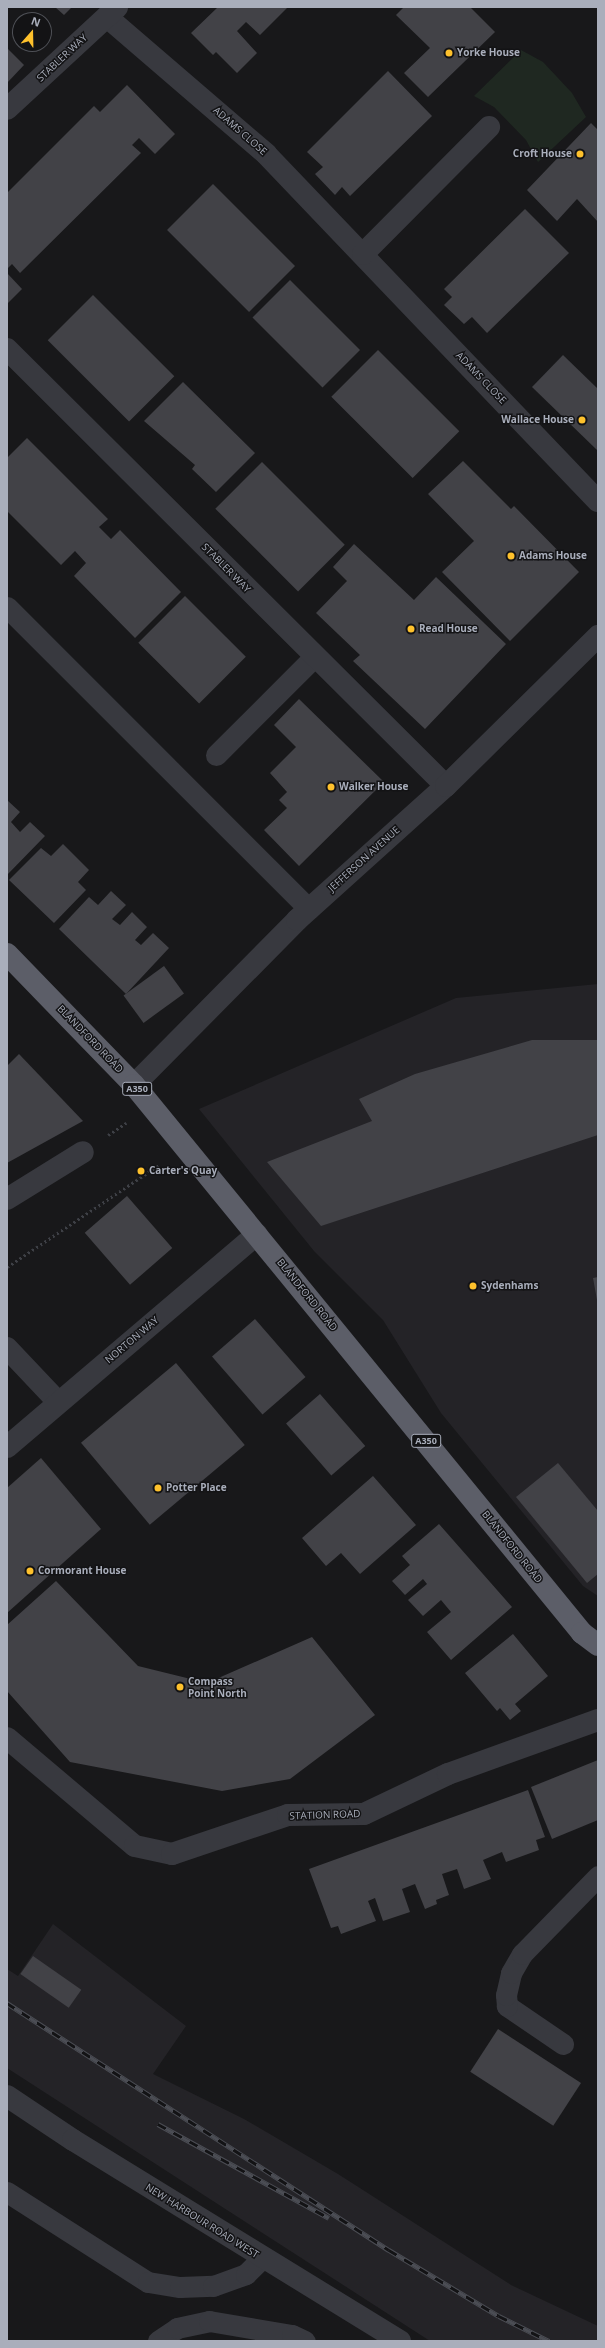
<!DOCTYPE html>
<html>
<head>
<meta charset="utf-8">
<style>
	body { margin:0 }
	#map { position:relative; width:605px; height:2348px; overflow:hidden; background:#18181a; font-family:"Open Sans",sans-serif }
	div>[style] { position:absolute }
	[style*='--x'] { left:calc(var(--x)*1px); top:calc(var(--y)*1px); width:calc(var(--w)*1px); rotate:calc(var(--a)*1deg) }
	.built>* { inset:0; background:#242327 }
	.green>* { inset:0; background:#1f2821 }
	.building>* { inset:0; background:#424247; transform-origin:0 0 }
	.path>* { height:2.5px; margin-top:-1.25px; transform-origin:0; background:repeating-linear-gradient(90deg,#3e4046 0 2px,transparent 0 5px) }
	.service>* { height:21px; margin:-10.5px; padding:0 10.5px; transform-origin:10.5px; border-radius:10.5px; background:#38393f }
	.minor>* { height:22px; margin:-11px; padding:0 11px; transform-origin:11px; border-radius:11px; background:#38393f }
	.trunk>* { height:22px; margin:-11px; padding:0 11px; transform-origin:11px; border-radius:11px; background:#5c5e68 }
	.rail>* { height:4.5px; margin-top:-2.25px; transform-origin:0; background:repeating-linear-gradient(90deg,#131315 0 9px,#4b4d54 0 18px); box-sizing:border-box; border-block:1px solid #4b4d54 }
	.dots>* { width:11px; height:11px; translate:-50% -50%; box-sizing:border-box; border:2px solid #131315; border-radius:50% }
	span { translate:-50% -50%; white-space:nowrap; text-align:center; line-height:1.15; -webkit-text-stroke:3px #131315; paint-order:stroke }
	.shield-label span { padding:1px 3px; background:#131315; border:1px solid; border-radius:3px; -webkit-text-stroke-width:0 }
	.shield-label { font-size:9px; color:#a9aebb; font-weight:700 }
	.poi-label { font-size:10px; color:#a9aebb; font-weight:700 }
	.left { translate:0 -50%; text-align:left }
	.right { translate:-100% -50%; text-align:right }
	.street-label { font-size:10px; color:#a9aebb }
	.frame { position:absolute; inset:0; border:8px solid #a9aebb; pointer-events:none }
	.north { position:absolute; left:12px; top:12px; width:40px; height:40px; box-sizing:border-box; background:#131315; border:1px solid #4f5157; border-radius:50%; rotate:20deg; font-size:11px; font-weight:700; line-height:16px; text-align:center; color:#a9aebb }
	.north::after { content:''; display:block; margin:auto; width:14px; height:18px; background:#fec12c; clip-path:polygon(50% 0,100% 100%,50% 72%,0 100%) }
</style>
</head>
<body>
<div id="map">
	<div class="built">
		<div style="clip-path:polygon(598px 984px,598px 1596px,583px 1586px,441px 1413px,383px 1320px,314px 1251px,199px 1109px,456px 998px)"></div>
		<div style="clip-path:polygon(53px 1924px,186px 2026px,153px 2074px,244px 2119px,338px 2174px,511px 2285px,598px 2326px,598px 2341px,430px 2341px,7px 2068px,7px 1969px,18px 1976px)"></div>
	</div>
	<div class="green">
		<div style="clip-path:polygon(521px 50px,543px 62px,572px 93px,586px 117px,538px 162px,526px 140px,494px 107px,474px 96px)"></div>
	</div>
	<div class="building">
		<div style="clip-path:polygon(55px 7px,72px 7px,64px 15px)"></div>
		<div style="clip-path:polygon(218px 7px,288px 7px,260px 35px,246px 22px,237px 31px,257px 53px,237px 73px,216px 52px,213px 55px,191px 33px)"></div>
		<div style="clip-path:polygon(404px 7px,470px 7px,495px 32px,428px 97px,404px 73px,430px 48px,396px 15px)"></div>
		<div style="clip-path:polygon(7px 48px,24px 65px,7px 83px)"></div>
		<div style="clip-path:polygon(388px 71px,432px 116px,350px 196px,342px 187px,335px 195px,315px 174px,323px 167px,307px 152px)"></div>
		<div style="clip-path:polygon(127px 85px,175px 134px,155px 154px,139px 138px,132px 145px,141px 153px,20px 273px,12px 264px,7px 269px,7px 193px,94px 106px,100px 112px)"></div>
		<div style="clip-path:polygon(591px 123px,598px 130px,598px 222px,577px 199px,557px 221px,527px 190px)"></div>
		<div style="left:213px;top:184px;width:116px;height:65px;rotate:45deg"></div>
		<div style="clip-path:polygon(525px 209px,569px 253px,487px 333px,472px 317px,464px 324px,444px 305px,452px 297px,444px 289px)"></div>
		<div style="clip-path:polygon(7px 273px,22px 289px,7px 304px)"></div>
		<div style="left:290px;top:280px;width:99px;height:53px;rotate:45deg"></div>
		<div style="left:93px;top:295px;width:115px;height:64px;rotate:45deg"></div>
		<div style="left:378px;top:350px;width:115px;height:66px;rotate:45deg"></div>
		<div style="clip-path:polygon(563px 355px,598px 389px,598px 451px,532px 387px)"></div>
		<div style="clip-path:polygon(183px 382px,255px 453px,216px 492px,192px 469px,195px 465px,144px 421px)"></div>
		<div style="clip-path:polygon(27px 438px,108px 519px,99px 527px,111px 539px,120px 530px,181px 592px,135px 638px,74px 576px,86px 563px,75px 551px,61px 565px,7px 511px,7px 458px)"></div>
		<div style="clip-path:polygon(463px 461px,511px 509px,514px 506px,579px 572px,510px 641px,442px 572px,474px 541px,428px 494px)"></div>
		<div style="left:262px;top:462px;width:117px;height:66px;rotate:45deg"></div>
		<div style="clip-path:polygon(354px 544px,414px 600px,436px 577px,506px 644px,425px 729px,353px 661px,360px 655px,316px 613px,347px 581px,333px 567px)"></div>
		<div style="left:185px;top:596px;width:86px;height:66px;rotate:45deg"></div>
		<div style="clip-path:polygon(299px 699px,384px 782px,299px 866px,264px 830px,287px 808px,279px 800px,287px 792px,270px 773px,296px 747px,274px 725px)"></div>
		<div style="clip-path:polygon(7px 800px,20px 812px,11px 822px,20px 832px,30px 822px,45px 836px,7px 875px)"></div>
		<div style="clip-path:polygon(63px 844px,89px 870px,78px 882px,86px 890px,54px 923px,9px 880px,41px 848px,51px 856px)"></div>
		<div style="clip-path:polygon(111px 891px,126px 905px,112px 919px,120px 925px,132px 912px,147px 927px,135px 940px,141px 945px,153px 933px,169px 948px,126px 994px,59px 929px,89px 897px,98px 905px)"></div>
		<div style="left:164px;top:966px;width:34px;height:50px;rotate:54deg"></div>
		<div style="clip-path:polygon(532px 1040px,598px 1040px,598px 1135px,321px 1226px,267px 1162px,372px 1121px,359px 1099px,415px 1074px)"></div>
		<div style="clip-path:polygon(19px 1054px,83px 1121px,7px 1163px,7px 1066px)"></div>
		<div style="left:127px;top:1196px;width:69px;height:56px;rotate:49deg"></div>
		<div style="clip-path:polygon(598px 1277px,598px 1300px,597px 1300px,593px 1278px)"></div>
		<div style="left:255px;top:1319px;width:77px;height:57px;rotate:49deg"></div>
		<div style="left:176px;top:1363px;width:107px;height:124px;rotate:50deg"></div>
		<div style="left:320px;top:1394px;width:69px;height:45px;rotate:49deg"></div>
		<div style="clip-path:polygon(41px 1458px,101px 1529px,7px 1613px,7px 1488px)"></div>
		<div style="clip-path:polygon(558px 1463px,598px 1511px,598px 1574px,587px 1583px,516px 1497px)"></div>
		<div style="clip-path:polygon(373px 1476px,416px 1525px,360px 1574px,341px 1553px,326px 1566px,302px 1538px)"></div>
		<div style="clip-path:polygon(439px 1524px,512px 1607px,451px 1660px,427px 1632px,451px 1612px,441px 1600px,423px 1616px,408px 1600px,427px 1584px,423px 1579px,405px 1595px,392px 1581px,410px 1565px,402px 1556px)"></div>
		<div style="clip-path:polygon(56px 1581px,138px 1666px,207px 1683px,312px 1637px,375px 1715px,290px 1779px,222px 1791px,70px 1762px,7px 1691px,7px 1625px)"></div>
		<div style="clip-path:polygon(513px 1634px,548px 1676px,515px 1704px,521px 1711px,510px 1720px,500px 1708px,497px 1711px,465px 1673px)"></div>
		<div style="clip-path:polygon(598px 1760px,598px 1820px,552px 1839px,531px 1787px)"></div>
		<div style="clip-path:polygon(528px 1790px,545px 1837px,536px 1840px,539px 1850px,506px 1862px,502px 1852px,483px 1860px,491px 1879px,464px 1889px,457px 1869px,442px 1874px,449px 1895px,436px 1900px,437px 1904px,425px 1909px,415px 1884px,402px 1889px,410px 1912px,383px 1921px,375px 1898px,368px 1901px,376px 1921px,341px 1934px,338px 1926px,331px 1928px,309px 1869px)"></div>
		<div style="left:33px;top:1956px;width:59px;height:22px;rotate:35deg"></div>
		<div style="left:498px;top:2029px;width:99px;height:51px;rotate:33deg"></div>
	</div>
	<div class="path">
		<div style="--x:108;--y:1135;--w:22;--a:-34"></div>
		<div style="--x:7;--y:1267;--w:183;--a:-33.9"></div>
	</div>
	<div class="service">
		<div style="--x:7;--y:607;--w:427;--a:45"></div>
		<div style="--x:216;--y:755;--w:140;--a:-45"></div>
		<div style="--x:563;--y:2044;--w:68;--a:-145.8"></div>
		<div style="--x:507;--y:2006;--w:11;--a:-95"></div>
		<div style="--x:506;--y:1995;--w:23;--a:-77"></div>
		<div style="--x:511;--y:1973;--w:22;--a:-60"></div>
		<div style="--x:522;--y:1954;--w:109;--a:-45.7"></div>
		<div style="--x:7;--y:2192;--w:167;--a:32.6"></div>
		<div style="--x:148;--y:2282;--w:32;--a:9"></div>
		<div style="--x:180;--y:2287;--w:33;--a:-2"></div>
		<div style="--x:213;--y:2286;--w:35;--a:-20"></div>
		<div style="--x:246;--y:2274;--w:23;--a:-45"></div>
		<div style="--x:158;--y:2341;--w:23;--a:-34"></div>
		<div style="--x:177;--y:2328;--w:33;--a:-12"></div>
		<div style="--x:209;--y:2321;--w:84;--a:9.6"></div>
		<div style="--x:292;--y:2335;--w:14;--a:25"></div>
	</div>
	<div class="minor">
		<div style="--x:107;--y:17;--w:210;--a:40.7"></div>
		<div style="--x:266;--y:154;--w:480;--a:46.3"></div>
		<div style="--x:7;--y:109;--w:150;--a:-42.8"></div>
		<div style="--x:363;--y:254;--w:179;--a:-45.2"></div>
		<div style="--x:7;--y:349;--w:619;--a:44.87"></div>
		<div style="--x:134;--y:1085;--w:232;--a:-45.3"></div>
		<div style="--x:297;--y:920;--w:200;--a:-42"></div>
		<div style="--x:446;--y:786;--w:214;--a:-44.6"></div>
		<div style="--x:7;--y:1199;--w:89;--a:-31.7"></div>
		<div style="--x:7;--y:1348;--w:74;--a:46.6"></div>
		<div style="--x:7;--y:1447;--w:328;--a:-40.4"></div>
		<div style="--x:7;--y:1738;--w:167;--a:40.2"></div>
		<div style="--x:135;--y:1846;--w:38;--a:12"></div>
		<div style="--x:172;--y:1854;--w:122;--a:-18.6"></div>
		<div style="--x:288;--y:1815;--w:76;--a:-0.8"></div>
		<div style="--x:364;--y:1814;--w:93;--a:-25.5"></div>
		<div style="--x:448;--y:1774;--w:159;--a:-19.8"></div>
		<div style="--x:7;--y:2096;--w:79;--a:33.7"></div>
		<div style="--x:73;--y:2140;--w:384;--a:31.6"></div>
	</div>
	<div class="trunk">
		<div style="--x:7;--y:954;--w:182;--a:45.9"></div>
		<div style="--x:134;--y:1085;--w:708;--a:50.73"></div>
		<div style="--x:582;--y:1633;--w:20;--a:37"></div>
	</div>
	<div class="rail">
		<div style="--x:7;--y:2003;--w:455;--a:32.9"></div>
		<div style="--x:389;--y:2250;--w:128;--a:31"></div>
		<div style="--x:499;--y:2316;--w:56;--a:26.6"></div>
		<div style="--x:158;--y:2124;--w:195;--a:28.8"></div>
	</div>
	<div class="dots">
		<div style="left:449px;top:53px;background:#fec12c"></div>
		<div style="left:580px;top:154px;background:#fec12c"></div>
		<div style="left:582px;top:420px;background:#fec12c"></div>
		<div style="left:511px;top:556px;background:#fec12c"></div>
		<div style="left:411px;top:629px;background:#fec12c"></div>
		<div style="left:331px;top:787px;background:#fec12c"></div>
		<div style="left:141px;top:1171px;background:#fec12c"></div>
		<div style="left:473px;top:1286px;background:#fec12c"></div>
		<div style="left:158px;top:1488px;background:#fec12c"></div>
		<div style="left:30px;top:1571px;background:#fec12c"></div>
		<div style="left:180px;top:1687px;background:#fec12c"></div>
	</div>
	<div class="shield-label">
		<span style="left:137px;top:1089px">A350</span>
		<span style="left:426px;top:1441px">A350</span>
	</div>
	<div class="poi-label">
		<span class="left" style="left:457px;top:53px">Yorke House</span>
		<span class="right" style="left:572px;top:154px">Croft House</span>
		<span class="right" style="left:574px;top:420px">Wallace House</span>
		<span class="left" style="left:519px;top:556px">Adams House</span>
		<span class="left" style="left:419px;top:629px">Read House</span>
		<span class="left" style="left:339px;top:787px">Walker House</span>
		<span class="left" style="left:149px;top:1171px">Carter's Quay</span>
		<span class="left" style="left:481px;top:1286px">Sydenhams</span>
		<span class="left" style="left:166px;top:1488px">Potter Place</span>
		<span class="left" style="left:38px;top:1571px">Cormorant House</span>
		<span class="left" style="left:188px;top:1687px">Compass<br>Point North</span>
	</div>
	<div class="street-label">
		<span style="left:62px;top:58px;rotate:-43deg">STABLER WAY</span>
		<span style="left:240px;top:131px;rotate:41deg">ADAMS CLOSE</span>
		<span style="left:481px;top:378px;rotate:46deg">ADAMS CLOSE</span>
		<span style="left:226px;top:568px;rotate:45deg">STABLER WAY</span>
		<span style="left:364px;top:859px;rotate:-42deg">JEFFERSON AVENUE</span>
		<span style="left:90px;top:1039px;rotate:46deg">BLANDFORD ROAD</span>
		<span style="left:307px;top:1295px;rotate:51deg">BLANDFORD ROAD</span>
		<span style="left:132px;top:1340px;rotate:-40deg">NORTON WAY</span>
		<span style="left:512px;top:1547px;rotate:51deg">BLANDFORD ROAD</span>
		<span style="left:325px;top:1815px;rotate:-2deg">STATION ROAD</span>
		<span style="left:202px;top:2221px;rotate:32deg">NEW HARBOUR ROAD WEST</span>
	</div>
	<div class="frame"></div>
	<div class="north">N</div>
</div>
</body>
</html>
